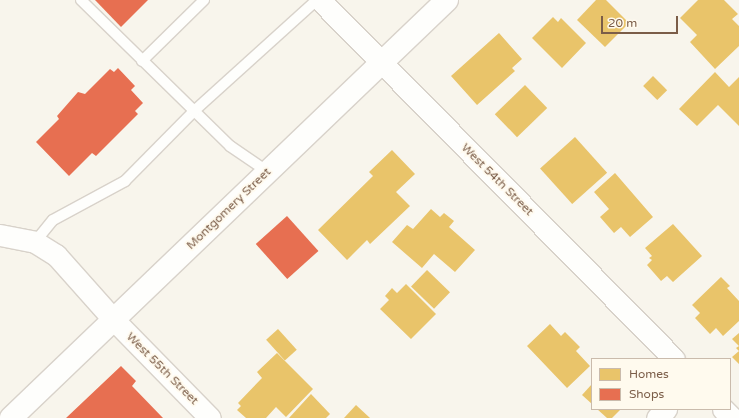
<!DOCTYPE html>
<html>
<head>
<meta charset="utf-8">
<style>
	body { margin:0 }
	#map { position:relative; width:739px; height:418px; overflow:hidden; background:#f8f5ec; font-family:"Varela Round",sans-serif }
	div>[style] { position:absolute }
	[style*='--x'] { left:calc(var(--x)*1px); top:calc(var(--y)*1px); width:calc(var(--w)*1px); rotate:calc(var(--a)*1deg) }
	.homes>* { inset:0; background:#e9c46a; transform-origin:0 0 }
	.shops>* { inset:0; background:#e76f51; transform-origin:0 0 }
	.roads { filter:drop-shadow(1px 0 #d8d2ca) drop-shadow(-1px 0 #d8d2ca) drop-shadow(0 1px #d8d2ca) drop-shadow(0 -1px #d8d2ca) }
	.lane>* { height:10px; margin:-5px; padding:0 5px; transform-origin:5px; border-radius:5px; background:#fefefc }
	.street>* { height:21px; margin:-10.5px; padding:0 10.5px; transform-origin:10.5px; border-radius:10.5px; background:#fefefc }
	.secondary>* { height:22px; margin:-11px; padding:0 11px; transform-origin:11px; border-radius:11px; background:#fefefc }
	span { translate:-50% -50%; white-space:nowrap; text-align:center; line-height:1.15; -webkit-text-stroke:4px #fffaee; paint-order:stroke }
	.street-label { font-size:12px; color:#7b5d48 }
	.legend { position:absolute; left:591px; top:358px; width:140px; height:52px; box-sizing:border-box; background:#fffaee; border:1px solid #cabbac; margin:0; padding:5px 7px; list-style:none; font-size:12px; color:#7b5d48 }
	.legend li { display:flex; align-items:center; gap:8px; height:20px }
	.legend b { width:20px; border:1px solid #cabbac }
	.scale { position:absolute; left:601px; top:16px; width:77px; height:18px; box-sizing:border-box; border:2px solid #7b5d48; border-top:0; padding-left:5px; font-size:12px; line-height:14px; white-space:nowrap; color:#7b5d48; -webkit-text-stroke:3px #fffaee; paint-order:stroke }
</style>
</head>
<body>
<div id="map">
	<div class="homes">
		<div style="clip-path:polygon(596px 0,606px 0,629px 23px,605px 47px,577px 20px)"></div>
		<div style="clip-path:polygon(698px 0,724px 0,738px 14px,732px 19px,739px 26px,739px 46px,715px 69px,690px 42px,697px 35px,680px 18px)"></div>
		<div style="clip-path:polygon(553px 17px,558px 22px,561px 18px,586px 43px,562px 68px,532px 38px)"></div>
		<div style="clip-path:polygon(499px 33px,522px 59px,512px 68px,515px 71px,477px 105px,451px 76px)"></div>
		<div style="clip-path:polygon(715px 72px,729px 87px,739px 77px,739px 126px,718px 105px,697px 126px,679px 109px)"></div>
		<div style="left:653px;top:76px;width:20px;height:14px;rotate:45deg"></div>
		<div style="left:525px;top:85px;width:32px;height:42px;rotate:46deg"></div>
		<div style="left:575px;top:137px;width:48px;height:47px;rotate:48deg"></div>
		<div style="clip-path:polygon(392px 150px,415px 174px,396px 192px,410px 206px,370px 244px,367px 240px,347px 260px,318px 230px,373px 176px,369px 172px)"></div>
		<div style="clip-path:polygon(615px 173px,653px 217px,630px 237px,621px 227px,614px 233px,600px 217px,609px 209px,594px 192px)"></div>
		<div style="clip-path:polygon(431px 209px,440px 217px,444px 213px,454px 221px,449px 227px,475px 250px,455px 272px,434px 254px,422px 268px,392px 242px,407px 225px,413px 229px)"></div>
		<div style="clip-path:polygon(673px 224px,702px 256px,673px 282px,667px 276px,661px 281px,647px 265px,652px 260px,649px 258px,652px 256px,645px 248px)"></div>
		<div style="left:427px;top:270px;width:32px;height:23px;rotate:44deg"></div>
		<div style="clip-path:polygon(721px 277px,730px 286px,727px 288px,739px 301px,739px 321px,723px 336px,716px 328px,710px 334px,695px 318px,700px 313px,692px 305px)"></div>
		<div style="clip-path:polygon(406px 284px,436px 314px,411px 339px,380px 309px,389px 300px,385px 296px,392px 288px,397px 293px)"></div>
		<div style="clip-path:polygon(550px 324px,561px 336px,565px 332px,580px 347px,576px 351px,590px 366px,567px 388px,527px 346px)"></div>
		<div style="left:278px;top:329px;width:28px;height:16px;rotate:48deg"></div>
		<div style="clip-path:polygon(739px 333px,739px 364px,732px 357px,739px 351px,736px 348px,739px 346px,732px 339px)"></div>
		<div style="clip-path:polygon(277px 353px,313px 389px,286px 417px,276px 407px,266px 418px,246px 418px,237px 410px,241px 406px,238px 403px,262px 378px,257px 372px)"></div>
		<div style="clip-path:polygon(592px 384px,592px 404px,582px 395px)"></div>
		<div style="clip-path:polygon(311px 394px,330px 414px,326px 418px,289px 418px)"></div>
		<div style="clip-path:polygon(356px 405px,370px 418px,344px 418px)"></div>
		<div style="clip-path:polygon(597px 409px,621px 409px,612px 418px,607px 418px)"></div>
	</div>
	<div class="shops">
		<div style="clip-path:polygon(95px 0,148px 0,121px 27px)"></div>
		<div style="clip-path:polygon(118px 68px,135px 86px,131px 90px,143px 103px,135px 111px,138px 114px,96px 156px,92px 153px,69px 176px,36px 142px,59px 119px,57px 116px,78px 92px,85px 94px,110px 69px,114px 72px)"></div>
		<div style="left:287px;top:216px;width:47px;height:42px;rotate:48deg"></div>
		<div style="clip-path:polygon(121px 366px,136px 381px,132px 386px,163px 418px,66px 418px)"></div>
	</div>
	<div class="roads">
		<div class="lane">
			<div style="--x:81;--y:0;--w:209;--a:44.4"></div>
			<div style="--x:230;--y:146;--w:46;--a:34.4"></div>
			<div style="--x:142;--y:61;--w:87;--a:-44.5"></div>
			<div style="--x:35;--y:242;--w:28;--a:-51"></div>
			<div style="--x:53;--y:220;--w:82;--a:-28.4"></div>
			<div style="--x:125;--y:181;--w:98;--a:-45.4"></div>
			<div style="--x:194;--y:111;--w:166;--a:-42.1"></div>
		</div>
		<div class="street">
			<div style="--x:320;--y:0;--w:504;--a:45.4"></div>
			<div style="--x:0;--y:235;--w:36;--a:11"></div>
			<div style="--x:35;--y:242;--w:25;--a:32"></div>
			<div style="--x:56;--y:255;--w:87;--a:48.3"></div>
			<div style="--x:114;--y:320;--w:137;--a:45.6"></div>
			<div style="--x:723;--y:409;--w:13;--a:45"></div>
			<div style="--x:657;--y:418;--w:13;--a:-45"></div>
		</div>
		<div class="secondary">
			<div style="--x:11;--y:418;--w:604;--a:-43.79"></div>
		</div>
	</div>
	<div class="street-label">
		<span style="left:497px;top:180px;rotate:45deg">West 54th Street</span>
		<span style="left:229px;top:209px;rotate:-44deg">Montgomery Street</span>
		<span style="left:162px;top:369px;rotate:45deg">West 55th Street</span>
	</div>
	<ul class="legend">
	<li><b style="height:11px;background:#e9c46a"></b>Homes</li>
	<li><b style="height:11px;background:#e76f51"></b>Shops</li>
	</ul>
	<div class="scale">20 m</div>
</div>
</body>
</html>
